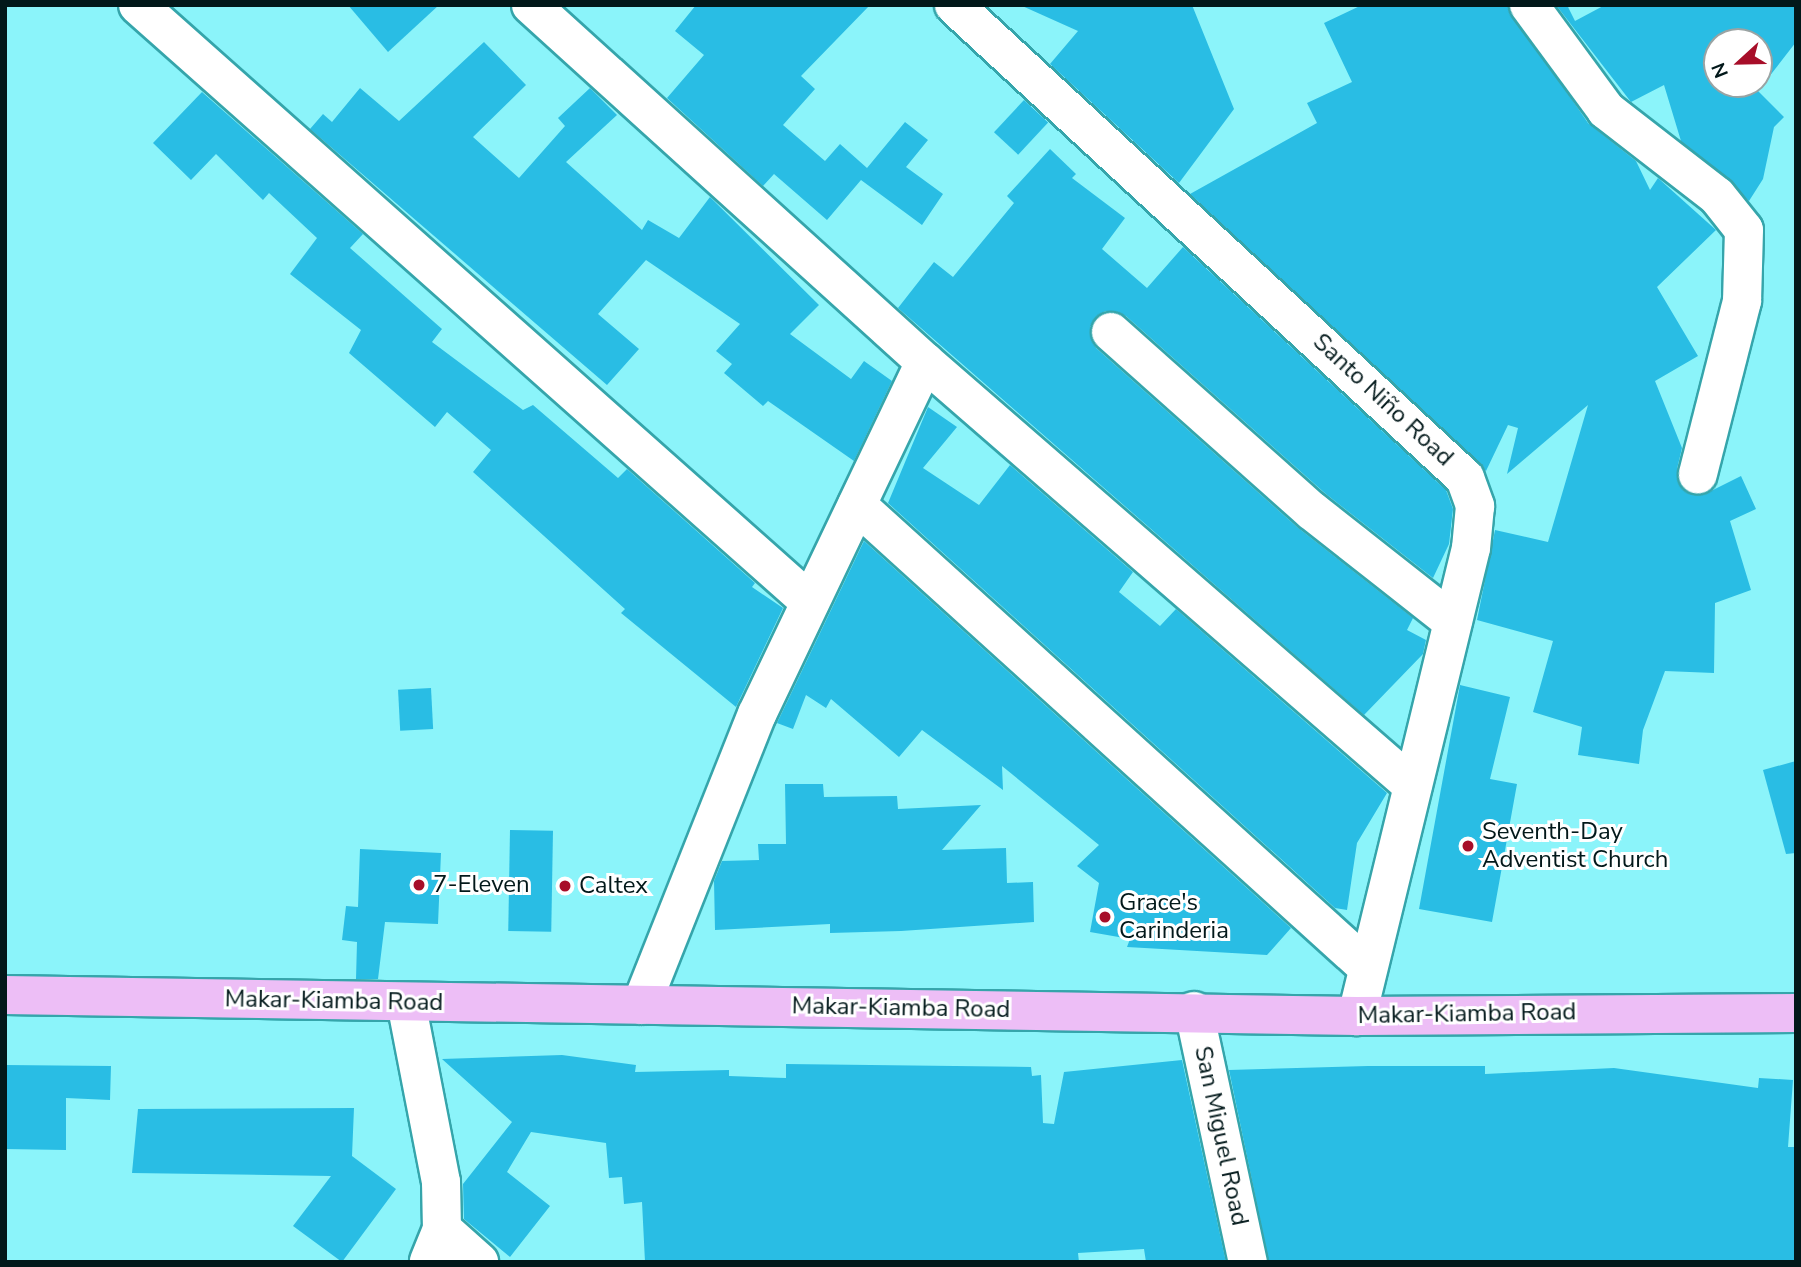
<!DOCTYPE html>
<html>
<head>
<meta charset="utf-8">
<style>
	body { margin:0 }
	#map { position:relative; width:1801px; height:1267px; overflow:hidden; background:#8bf4fa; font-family:"Nunito Sans",sans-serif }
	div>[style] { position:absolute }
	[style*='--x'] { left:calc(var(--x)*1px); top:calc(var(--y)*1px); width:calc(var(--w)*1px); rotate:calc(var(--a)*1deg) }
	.building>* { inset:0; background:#29bde4; transform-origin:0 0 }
	.roads { filter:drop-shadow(2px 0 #35a5ab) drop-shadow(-2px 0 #35a5ab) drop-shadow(0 2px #35a5ab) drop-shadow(0 -2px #35a5ab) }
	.street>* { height:38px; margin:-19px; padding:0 19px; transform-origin:19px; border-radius:19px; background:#fff }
	.primary>* { height:38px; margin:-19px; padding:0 19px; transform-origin:19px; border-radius:19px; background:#edbef6 }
	.dots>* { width:19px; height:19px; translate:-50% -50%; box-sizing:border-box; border:4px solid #fff; border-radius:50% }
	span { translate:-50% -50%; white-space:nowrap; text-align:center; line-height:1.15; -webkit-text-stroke:6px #fff; paint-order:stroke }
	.street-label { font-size:24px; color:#02181a }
	.poi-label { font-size:24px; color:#02181a }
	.left { translate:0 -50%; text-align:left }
	.frame { position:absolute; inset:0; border:7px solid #02181a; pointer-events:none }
	.north { position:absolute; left:1703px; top:28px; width:70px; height:70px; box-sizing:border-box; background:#fff; border:2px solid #9aa3a3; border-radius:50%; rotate:248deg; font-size:19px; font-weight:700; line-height:28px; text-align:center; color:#02181a }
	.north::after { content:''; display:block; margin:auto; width:24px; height:32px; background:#a70e29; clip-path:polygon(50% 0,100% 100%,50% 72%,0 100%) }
</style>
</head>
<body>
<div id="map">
	<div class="building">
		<div style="clip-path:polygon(348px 5px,439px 5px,388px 52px)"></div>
		<div style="clip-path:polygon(696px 5px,870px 5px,801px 76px,815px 89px,783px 125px,825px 161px,840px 144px,867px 168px,905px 122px,928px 140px,906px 167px,943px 194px,922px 225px,861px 180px,827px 220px,774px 174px,763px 186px,667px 98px,704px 55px,675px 31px)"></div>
		<div style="clip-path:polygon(1020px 5px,1192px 5px,1234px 109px,1179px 183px,1050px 64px,1078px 31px)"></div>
		<div style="clip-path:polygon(1362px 5px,1507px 5px,1588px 123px,1636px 161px,1650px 190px,1658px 178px,1716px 230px,1657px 287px,1698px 356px,1655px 381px,1682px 448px,1677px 469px,1682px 489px,1703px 495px,1741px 476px,1756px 509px,1730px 521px,1751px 590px,1715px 603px,1714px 673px,1665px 671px,1643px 730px,1639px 764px,1578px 755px,1582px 727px,1533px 712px,1553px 641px,1477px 620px,1495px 530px,1548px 542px,1588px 405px,1507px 474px,1518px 428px,1508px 425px,1486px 471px,1190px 194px,1317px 123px,1307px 103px,1352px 82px,1324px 23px)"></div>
		<div style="clip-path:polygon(evenodd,1556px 5px,1567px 5px,1575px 21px,1605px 5px,1796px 5px,1796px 42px,1758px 91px,1784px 117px,1774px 127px,1763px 179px,1749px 201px,1681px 141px,1664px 85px,1631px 102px,1556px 5px,1717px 42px,1759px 42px,1759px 84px,1717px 84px,1717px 42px)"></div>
		<div style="clip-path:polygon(484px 42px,526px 85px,473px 137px,519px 178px,565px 126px,558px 118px,590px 88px,617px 115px,566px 162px,642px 230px,648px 220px,679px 238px,710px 197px,819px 305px,790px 334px,851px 379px,864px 361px,892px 381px,854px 461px,768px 401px,763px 406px,724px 373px,732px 364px,716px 351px,740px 324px,646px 260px,598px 314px,639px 349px,607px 385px,310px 129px,323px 114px,332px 122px,360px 88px,399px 121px)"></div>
		<div style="clip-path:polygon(202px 92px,363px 234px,350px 248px,442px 329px,432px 342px,523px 410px,533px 405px,618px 478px,627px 469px,755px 583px,752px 587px,783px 608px,736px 707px,621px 613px,625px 609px,473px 472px,491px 450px,447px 412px,435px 427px,349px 353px,361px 330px,290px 274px,317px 238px,269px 193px,263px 200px,216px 154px,191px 180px,153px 143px)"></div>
		<div style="left:1024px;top:100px;width:33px;height:44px;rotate:43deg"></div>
		<div style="clip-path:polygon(1050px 149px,1076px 174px,1072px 178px,1125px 218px,1102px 249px,1147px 288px,1183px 247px,1446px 490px,1453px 509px,1449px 544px,1433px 578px,1326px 494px,1126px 316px,1105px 311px,1090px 327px,1096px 348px,1297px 527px,1413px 618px,1407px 630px,1426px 640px,1423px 654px,1364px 715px,898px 308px,934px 262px,953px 277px,1014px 203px,1007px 196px)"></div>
		<div style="clip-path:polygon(928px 407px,957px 427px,923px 468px,979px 505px,1010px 465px,1133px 572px,1119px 592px,1160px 626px,1176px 609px,1387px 793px,1357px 843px,1347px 910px,1335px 908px,888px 503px)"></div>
		<div style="clip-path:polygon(864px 541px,1291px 928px,1267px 955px,1127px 947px,1130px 939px,1090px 932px,1099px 883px,1077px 866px,1099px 845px,1002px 766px,1003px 790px,922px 730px,899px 757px,831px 699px,826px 708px,806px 695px,793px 729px,777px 723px)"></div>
		<div style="clip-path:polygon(1460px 685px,1510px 697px,1490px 779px,1517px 784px,1492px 922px,1419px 909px)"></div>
		<div style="left:431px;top:688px;width:41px;height:33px;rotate:87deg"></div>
		<div style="clip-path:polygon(1796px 761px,1796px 853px,1786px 854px,1763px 770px)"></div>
		<div style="clip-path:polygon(785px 784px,823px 784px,824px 797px,897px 796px,898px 809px,981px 805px,942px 850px,1006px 848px,1007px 883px,1033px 882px,1034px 922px,901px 931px,830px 933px,830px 924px,715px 930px,714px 881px,722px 861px,759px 860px,758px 844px,786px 844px)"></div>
		<div style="left:510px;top:830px;width:43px;height:101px;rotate:1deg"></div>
		<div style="clip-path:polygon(360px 849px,441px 853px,438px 924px,385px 922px,378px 979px,356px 979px,357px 942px,342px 940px,346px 906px,358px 907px)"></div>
		<div style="clip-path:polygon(562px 1055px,636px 1065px,635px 1072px,729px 1070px,729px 1076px,786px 1078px,786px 1064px,1031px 1067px,1032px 1076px,1041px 1075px,1043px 1123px,1054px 1124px,1064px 1072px,1182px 1060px,1226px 1262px,1146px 1262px,1144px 1249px,1078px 1253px,1079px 1262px,645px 1262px,642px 1202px,624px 1204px,622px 1177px,609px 1178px,606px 1143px,531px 1132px,507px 1172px,550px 1206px,510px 1257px,464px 1219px,463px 1184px,512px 1122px,442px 1059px)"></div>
		<div style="clip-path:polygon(5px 1065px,111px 1066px,110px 1100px,66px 1098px,66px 1150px,5px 1149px)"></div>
		<div style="clip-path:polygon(1368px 1066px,1485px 1066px,1485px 1074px,1614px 1068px,1758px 1088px,1759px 1078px,1793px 1080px,1788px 1147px,1796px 1147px,1796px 1262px,1269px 1262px,1229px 1070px)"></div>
		<div style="clip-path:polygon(354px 1108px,352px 1156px,396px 1189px,342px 1262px,293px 1226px,331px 1176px,132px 1173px,138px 1109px)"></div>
	</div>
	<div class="roads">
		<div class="street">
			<div style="--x:138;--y:5;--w:899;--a:41.62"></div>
			<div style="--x:531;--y:5;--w:532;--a:42.18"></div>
			<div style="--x:925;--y:362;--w:390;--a:115.5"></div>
			<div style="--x:757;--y:714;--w:313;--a:111.7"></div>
			<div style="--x:954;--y:5;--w:696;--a:42.79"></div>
			<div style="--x:1465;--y:478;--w:30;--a:70"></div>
			<div style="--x:1475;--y:506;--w:42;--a:95.4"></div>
			<div style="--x:1471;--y:548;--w:482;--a:103.7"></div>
			<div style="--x:1529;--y:5;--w:130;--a:53.7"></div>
			<div style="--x:1606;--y:110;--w:140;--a:37.8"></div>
			<div style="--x:1717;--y:196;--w:43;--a:51.5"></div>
			<div style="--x:1744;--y:230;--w:71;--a:91.6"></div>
			<div style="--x:1742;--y:301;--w:179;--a:104.3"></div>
			<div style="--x:1111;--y:332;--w:269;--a:41.7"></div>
			<div style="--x:1312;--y:511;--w:179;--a:38.2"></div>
			<div style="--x:925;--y:362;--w:646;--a:40.99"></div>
			<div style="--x:857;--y:505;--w:687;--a:42.17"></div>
			<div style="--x:406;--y:1002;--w:183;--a:79"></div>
			<div style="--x:441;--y:1182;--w:47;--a:88.8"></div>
			<div style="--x:442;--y:1229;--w:35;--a:112"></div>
			<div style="--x:1194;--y:1011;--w:257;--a:77.9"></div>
			<div style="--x:442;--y:1229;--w:50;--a:41.7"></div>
		</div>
		<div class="primary">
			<div style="--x:5;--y:995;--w:1352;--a:0.89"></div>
			<div style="--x:1357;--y:1016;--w:439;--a:-0.4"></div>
		</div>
	</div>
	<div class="dots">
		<div style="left:1468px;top:846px;background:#a70e29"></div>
		<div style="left:419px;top:885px;background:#a70e29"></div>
		<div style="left:565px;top:886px;background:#a70e29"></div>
		<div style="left:1105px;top:917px;background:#a70e29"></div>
	</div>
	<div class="street-label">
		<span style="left:1383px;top:400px;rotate:43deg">Santo Niño Road</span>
		<span style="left:334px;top:1001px;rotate:1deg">Makar-Kiamba Road</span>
		<span style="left:901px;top:1008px;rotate:1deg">Makar-Kiamba Road</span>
		<span style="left:1467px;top:1014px;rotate:-1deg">Makar-Kiamba Road</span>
		<span style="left:1221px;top:1136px;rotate:78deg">San Miguel Road</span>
	</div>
	<div class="poi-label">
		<span class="left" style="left:1482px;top:846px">Seventh-Day<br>Adventist Church</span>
		<span class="left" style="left:433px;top:885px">7-Eleven</span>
		<span class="left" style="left:579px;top:886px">Caltex</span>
		<span class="left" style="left:1119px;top:917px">Grace's<br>Carinderia</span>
	</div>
	<div class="frame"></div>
	<div class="north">N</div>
</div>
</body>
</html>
